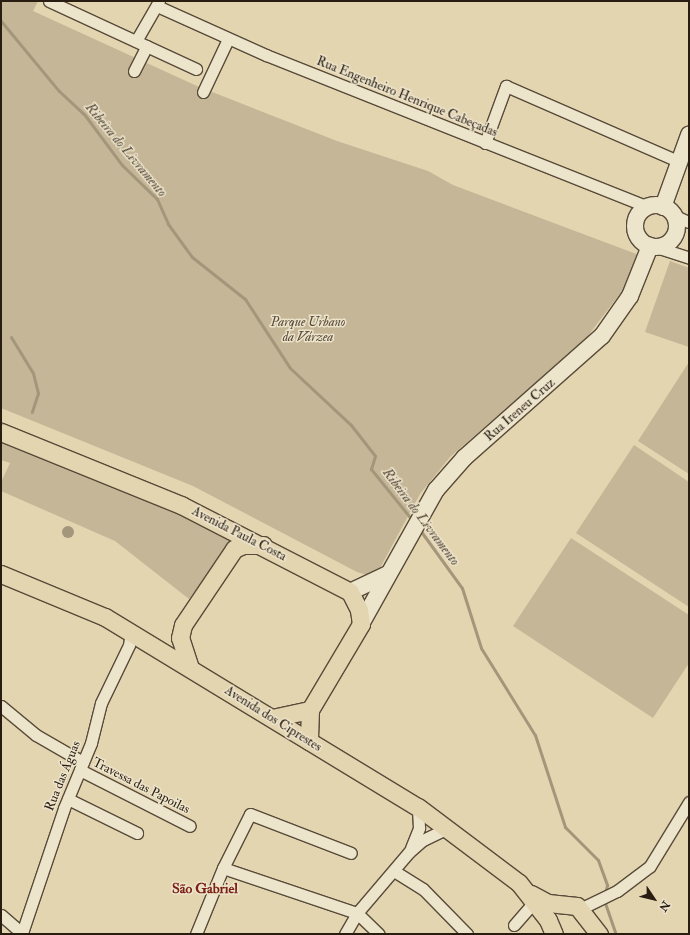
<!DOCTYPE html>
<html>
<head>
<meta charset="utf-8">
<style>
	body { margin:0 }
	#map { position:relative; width:690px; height:935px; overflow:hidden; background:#e4d5b1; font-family:"IM FELL Double Pica",serif }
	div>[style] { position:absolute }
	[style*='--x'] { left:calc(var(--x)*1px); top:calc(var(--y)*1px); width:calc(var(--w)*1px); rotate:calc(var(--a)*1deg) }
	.green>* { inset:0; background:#c4b696 }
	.water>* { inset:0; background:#a4967b }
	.round { border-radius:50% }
	.stream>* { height:3px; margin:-1.5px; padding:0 1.5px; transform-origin:1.5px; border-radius:1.5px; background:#a4967b }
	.roads { filter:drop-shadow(1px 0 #584b39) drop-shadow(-1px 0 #584b39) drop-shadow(0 1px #584b39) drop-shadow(0 -1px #584b39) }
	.street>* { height:11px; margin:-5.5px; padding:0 5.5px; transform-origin:5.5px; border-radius:5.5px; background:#ede4cc }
	.secondary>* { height:16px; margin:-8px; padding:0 8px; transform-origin:8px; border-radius:8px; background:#ede4cc }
	.secondary>.ring { margin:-8px; padding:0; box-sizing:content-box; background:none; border:16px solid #ede4cc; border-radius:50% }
	.primary>* { height:17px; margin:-8.5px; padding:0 8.5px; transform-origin:8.5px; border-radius:8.5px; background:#e4d5b1 }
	span { translate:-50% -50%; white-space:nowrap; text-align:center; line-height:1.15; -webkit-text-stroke:3px #ede4cc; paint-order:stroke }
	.street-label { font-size:13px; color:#291d11 }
	.park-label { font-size:13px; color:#584b39; font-style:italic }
	.water-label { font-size:14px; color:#544736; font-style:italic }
	.neighbourhood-label { font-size:14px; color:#7a1f14; font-weight:700 }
	.frame { position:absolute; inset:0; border:2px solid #291d11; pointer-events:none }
	.north { position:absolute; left:634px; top:879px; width:40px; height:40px; -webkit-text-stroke:3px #ede4cc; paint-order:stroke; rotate:125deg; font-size:11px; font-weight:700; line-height:16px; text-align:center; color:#291d11 }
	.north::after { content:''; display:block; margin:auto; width:14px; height:18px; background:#291d11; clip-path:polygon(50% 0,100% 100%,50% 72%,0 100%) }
</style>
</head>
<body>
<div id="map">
	<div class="green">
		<div style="clip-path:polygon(1px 1px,38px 1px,33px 11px,197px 86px,337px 141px,428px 171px,453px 185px,639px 255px,625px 287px,584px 341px,450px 457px,420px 494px,380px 568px,367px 575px,357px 572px,193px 486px,1px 408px)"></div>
		<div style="clip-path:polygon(670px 261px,689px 268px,689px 347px,645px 332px)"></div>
		<div style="clip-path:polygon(689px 362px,689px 474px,638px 441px)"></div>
		<div style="clip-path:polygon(1px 438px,59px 461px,242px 540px,229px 547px,189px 599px,115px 541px,1px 491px,1px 482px,10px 463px,1px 460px)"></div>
		<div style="clip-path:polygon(634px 445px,689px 482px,689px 607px,576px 533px)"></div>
		<div style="clip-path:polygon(571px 538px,689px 615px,689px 663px,653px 718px,513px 626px)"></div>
	</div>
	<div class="water">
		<div class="round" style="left:62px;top:526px;width:12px;height:12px"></div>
	</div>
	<div class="stream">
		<div style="--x:1;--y:21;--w:91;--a:50.4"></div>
		<div style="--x:59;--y:91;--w:34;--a:43"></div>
		<div style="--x:84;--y:114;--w:64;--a:53.3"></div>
		<div style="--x:122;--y:165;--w:49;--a:44.2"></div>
		<div style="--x:157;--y:199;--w:27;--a:66"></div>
		<div style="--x:168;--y:224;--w:41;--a:54"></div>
		<div style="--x:192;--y:257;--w:68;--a:38.4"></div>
		<div style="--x:245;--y:299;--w:82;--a:56.9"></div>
		<div style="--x:290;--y:368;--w:83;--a:43.1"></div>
		<div style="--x:351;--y:425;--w:39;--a:52"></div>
		<div style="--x:375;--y:456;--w:14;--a:107"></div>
		<div style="--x:371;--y:469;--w:67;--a:51.1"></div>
		<div style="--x:11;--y:337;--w:42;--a:58.6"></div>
		<div style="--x:33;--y:373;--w:21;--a:76"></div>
		<div style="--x:38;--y:393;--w:20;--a:108"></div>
		<div style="--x:420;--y:530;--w:72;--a:54.1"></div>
		<div style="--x:462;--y:588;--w:63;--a:72.4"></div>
		<div style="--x:481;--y:648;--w:102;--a:58.2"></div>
		<div style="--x:535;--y:735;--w:97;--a:71.9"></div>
		<div style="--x:565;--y:827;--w:47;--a:45"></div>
		<div style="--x:598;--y:860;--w:27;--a:70"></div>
		<div style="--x:607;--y:885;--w:8;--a:104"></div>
		<div style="--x:604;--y:900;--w:36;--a:71"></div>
	</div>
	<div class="roads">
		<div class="street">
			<div style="--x:49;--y:1;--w:162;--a:24.8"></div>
			<div style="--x:157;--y:6;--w:120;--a:24.2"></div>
			<div style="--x:266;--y:55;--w:411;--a:21.7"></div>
			<div style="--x:136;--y:41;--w:46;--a:-60.1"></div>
			<div style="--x:134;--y:71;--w:28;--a:-63"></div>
			<div style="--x:203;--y:92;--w:59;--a:-64.7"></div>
			<div style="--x:485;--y:143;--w:61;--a:-69.8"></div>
			<div style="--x:506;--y:86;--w:190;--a:23.6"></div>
			<div style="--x:673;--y:215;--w:17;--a:24"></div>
			<div style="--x:656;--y:247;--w:35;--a:18"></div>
			<div style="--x:1;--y:706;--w:45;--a:39.6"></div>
			<div style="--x:36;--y:735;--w:54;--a:29.9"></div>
			<div style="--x:80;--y:770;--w:123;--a:27"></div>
			<div style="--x:68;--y:799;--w:77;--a:26.2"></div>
			<div style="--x:411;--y:848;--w:22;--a:-68"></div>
			<div style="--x:419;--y:828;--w:21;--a:-93"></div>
			<div style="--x:223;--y:868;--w:60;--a:-63.4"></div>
			<div style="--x:250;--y:814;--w:108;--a:21.1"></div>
			<div style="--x:394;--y:871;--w:34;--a:32"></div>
			<div style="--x:423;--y:889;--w:63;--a:45.6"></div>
			<div style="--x:582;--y:908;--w:39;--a:-26"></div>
			<div style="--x:617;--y:891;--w:41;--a:-37.1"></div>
			<div style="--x:650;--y:866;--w:75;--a:-58.6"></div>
			<div style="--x:1;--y:915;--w:29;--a:41"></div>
			<div style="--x:514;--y:925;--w:32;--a:-49"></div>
			<div style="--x:22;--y:933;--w:132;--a:-71.4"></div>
			<div style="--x:64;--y:808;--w:70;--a:-67.4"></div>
			<div style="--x:91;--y:743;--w:41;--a:-76"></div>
			<div style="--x:101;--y:703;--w:64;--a:-64.2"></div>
			<div style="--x:129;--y:645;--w:13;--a:-81"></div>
			<div style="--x:196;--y:934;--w:71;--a:-67.8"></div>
			<div style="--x:223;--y:868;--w:141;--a:18.6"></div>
			<div style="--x:357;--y:913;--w:30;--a:44"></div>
			<div style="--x:345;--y:934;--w:24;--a:-60"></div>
			<div style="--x:357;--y:913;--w:80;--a:-49.6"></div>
			<div style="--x:409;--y:852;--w:18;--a:-41"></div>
			<div style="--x:423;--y:840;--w:28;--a:-26"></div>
		</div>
		<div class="secondary">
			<div class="ring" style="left:635px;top:205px;width:26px;height:26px"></div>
			<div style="--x:663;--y:207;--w:77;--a:-70.1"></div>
			<div style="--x:350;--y:592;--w:42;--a:-25.3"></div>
			<div style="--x:361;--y:624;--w:154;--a:-60.8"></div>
			<div style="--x:436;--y:490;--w:43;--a:-48.8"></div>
			<div style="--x:464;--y:458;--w:184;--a:-41.5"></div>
			<div style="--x:602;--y:336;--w:49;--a:-55"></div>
			<div style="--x:630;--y:296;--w:54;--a:-68.2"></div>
		</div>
		<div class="primary">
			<div style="--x:1;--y:432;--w:194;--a:22.1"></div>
			<div style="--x:181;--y:505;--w:190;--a:27.2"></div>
			<div style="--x:350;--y:592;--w:20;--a:63"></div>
			<div style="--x:359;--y:610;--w:14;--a:82"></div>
			<div style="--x:361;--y:624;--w:100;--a:120.7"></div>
			<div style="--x:310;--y:710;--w:31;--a:92"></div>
			<div style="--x:1;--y:574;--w:113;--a:22.5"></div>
			<div style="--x:105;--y:617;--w:366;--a:31.3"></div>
			<div style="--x:418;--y:807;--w:126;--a:37"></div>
			<div style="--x:519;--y:883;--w:47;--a:51.9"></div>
			<div style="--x:548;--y:920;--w:15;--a:67"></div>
			<div style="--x:190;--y:668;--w:32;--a:-108"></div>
			<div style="--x:180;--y:638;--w:13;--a:-77"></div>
			<div style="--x:183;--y:625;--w:92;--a:-56.1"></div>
			<div style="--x:234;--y:549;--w:10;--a:-24"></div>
			<div style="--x:243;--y:545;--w:20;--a:0"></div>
			<div style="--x:272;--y:718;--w:39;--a:-12"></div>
			<div style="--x:531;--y:894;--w:19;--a:28"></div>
			<div style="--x:548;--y:903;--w:29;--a:6"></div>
			<div style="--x:577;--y:906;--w:36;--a:52"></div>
		</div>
	</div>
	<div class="street-label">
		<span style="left:407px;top:97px;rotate:22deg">Rua Engenheiro Henrique Cabeçadas</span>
		<span style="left:520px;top:410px;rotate:-41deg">Rua Ireneu Cruz</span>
		<span style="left:239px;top:534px;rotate:27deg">Avenida Paula Costa</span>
		<span style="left:273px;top:719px;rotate:32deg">Avenida dos Ciprestes</span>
		<span style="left:63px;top:776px;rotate:-68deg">Rua das Águas</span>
		<span style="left:141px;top:786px;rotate:27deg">Travessa das Papoilas</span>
	</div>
	<div class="park-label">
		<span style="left:308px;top:330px">Parque Urbano<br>da Várzea</span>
	</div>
	<div class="water-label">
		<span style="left:126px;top:150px;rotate:50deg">Ribeira do Livramento</span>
		<span style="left:421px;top:517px;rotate:53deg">Ribeira do Livramento</span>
	</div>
	<div class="neighbourhood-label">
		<span style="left:205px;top:889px">São Gabriel</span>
	</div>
	<div class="frame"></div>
	<div class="north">N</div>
</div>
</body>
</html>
